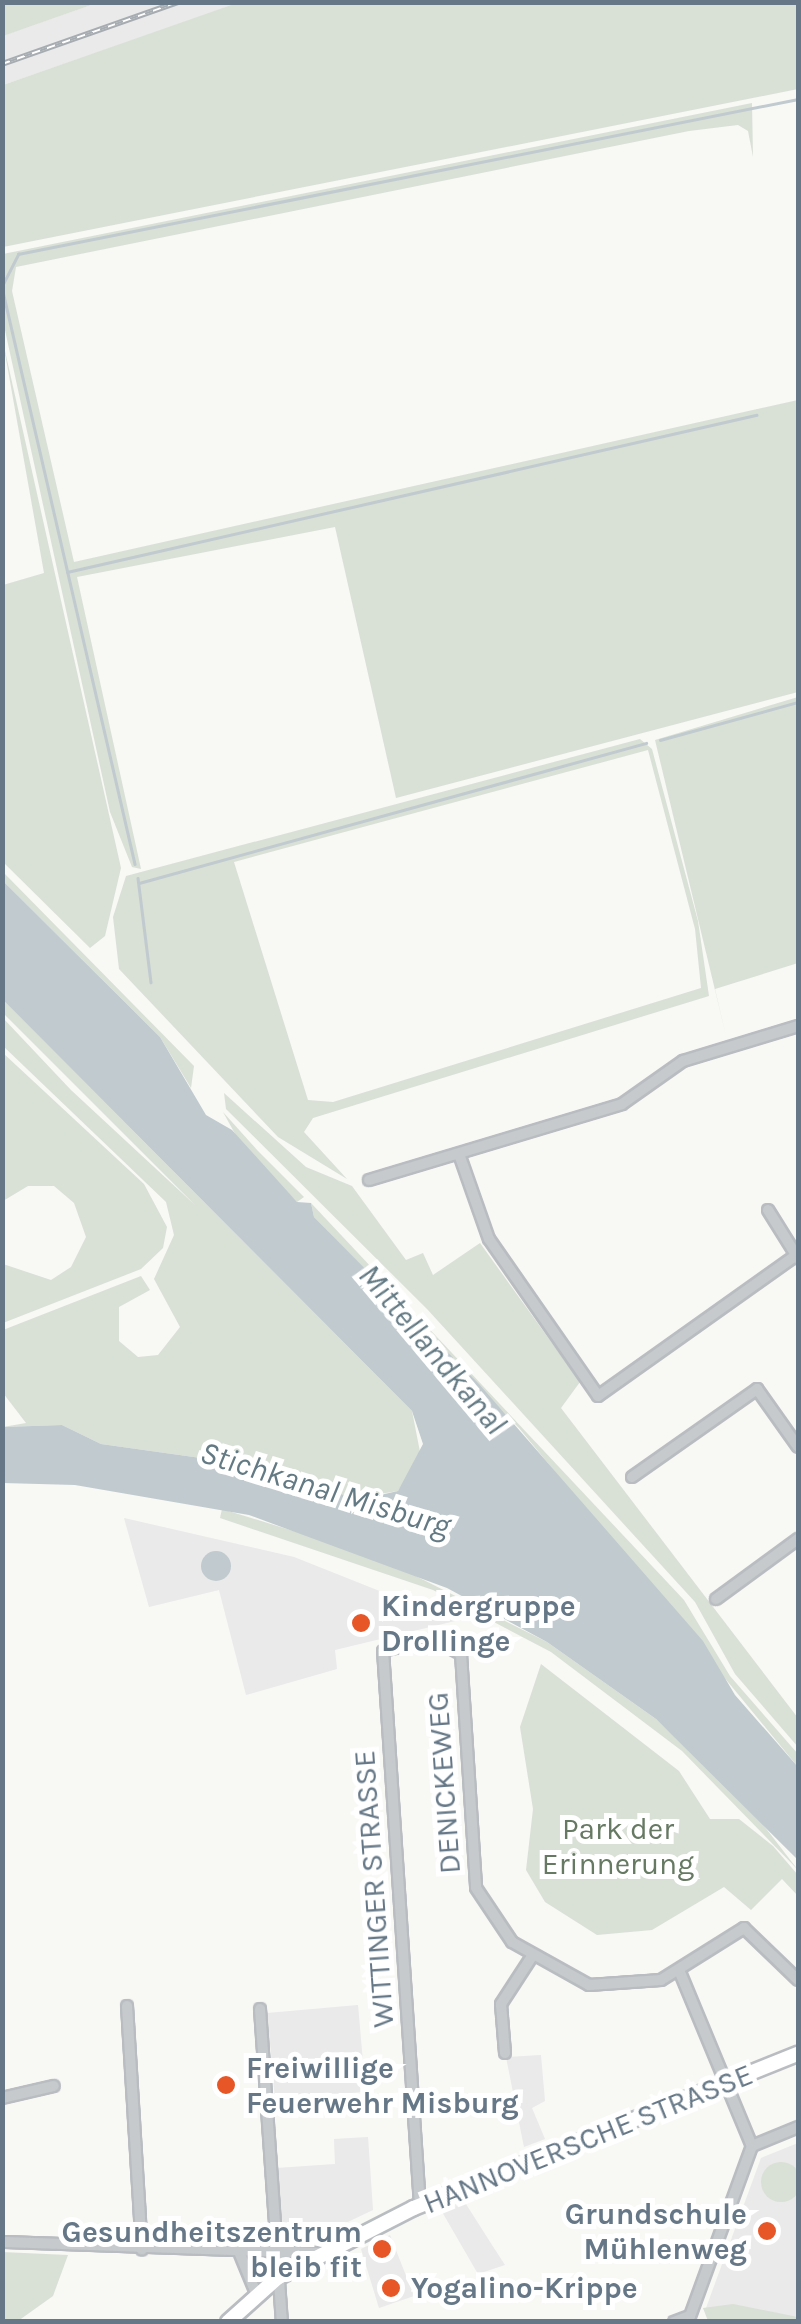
<!DOCTYPE html>
<html>
<head>
<meta charset="utf-8">
<style>
	body { margin:0 }
	#map { position:relative; width:801px; height:2324px; overflow:hidden; background:#f8f8f5; font-family:Karla,sans-serif }
	div>[style] { position:absolute }
	[style*='--x'] { left:calc(var(--x)*1px); top:calc(var(--y)*1px); width:calc(var(--w)*1px); rotate:calc(var(--a)*1deg) }
	.built>* { inset:0; background:#e9eae9; transform-origin:0 0 }
	.green>* { inset:0; background:#d9e0d6 }
	.round { border-radius:50% }
	.water>* { inset:0; background:#c0cacf }
	.stream>* { height:2.5px; margin:-1.25px; padding:0 1.25px; transform-origin:1.25px; border-radius:1.25px; background:#c0cacf }
	.roads { filter:drop-shadow(2px 0 #b9bdc1) drop-shadow(-2px 0 #b9bdc1) drop-shadow(0 2px #b9bdc1) drop-shadow(0 -2px #b9bdc1) }
	.minor>* { height:10px; margin:-5px; padding:0 5px; transform-origin:5px; border-radius:5px; background:#c6cacd }
	.major>* { height:14px; margin:-7px; padding:0 7px; transform-origin:7px; border-radius:7px; background:#fff }
	.rail>* { height:6px; margin-top:-3px; transform-origin:0; background:repeating-linear-gradient(90deg,#fff 0 8px,#a6acb2 0 16px); box-sizing:border-box; border-block:2px solid #a6acb2 }
	.dots>* { width:28px; height:28px; translate:-50% -50%; box-sizing:border-box; border:5px solid #fff; border-radius:50% }
	span { translate:-50% -50%; white-space:nowrap; text-align:center; line-height:1.15; -webkit-text-stroke:10px #fff; paint-order:stroke }
	.poi-label { font-size:30px; color:#667887; font-weight:700 }
	.left { translate:0 -50%; text-align:left }
	.right { translate:-100% -50%; text-align:right }
	.street-label { font-size:30px; color:#667887 }
	.park-label { font-size:30px; color:#667962 }
	.water-label { font-size:32px; color:#637983; font-style:italic }
	.frame { position:absolute; inset:0; border:5px solid #667887; pointer-events:none }
</style>
</head>
<body>
<div id="map">
	<div class="built">
		<div style="clip-path:polygon(97px 3px,240px 3px,3px 85px,2px 36px)"></div>
		<div style="clip-path:polygon(124px 1518px,294px 1557px,455px 1621px,335px 1650px,337px 1669px,246px 1695px,219px 1590px,149px 1607px)"></div>
		<div style="left:358px;top:2005px;width:87px;height:91px;rotate:85deg"></div>
		<div style="clip-path:polygon(541px 2055px,545px 2101px,532px 2108px,545px 2139px,524px 2147px,506px 2057px)"></div>
		<div style="clip-path:polygon(368px 2137px,373px 2210px,314px 2238px,284px 2239px,277px 2168px,335px 2164px,334px 2139px)"></div>
		<div style="clip-path:polygon(798px 2143px,798px 2317px,706px 2308px,761px 2158px)"></div>
		<div style="clip-path:polygon(464px 2201px,492px 2245px,505px 2265px,478px 2274px,441px 2210px)"></div>
		<div style="clip-path:polygon(390px 2235px,414px 2296px,379px 2308px,361px 2249px)"></div>
	</div>
	<div class="green">
		<div style="clip-path:polygon(3px 2px,97px 2px,97px 3px,3px 36px)"></div>
		<div style="clip-path:polygon(240px 2px,798px 3px,798px 89px,3px 247px,3px 85px)"></div>
		<div style="clip-path:polygon(752px 103px,753px 157px,748px 131px,738px 125px,689px 131px,16px 267px,12px 291px,74px 562px,798px 400px,798px 692px,396px 798px,335px 527px,77px 577px,141px 869px,132px 867px,110px 812px,3px 321px,3px 254px)"></div>
		<div style="clip-path:polygon(3px 342px,121px 868px,105px 936px,90px 948px,3px 862px,3px 585px,44px 573px)"></div>
		<div style="clip-path:polygon(798px 697px,798px 963px,715px 989px,727px 1040px,655px 740px)"></div>
		<div style="clip-path:polygon(evenodd,640px 739px,652px 749px,698px 921px,709px 996px,313px 1118px,304px 1132px,347px 1179px,278px 1137px,119px 969px,113px 917px,126px 876px,640px 739px,648px 750px,695px 929px,701px 988px,333px 1102px,308px 1100px,234px 862px,648px 750px)"></div>
		<div style="clip-path:polygon(2px 871px,194px 1066px,191px 1088px,160px 1037px,3px 881px)"></div>
		<div style="clip-path:polygon(3px 1000px,412px 1411px,421px 1457px,398px 1491px,350px 1499px,257px 1466px,101px 1444px,62px 1425px,3px 1427px,26px 1423px,3px 1393px,3px 1330px,141px 1276px,150px 1290px,119px 1307px,119px 1341px,138px 1357px,158px 1355px,180px 1327px,154px 1279px,174px 1235px,166px 1202px,2px 1045px,3px 1018px,71px 1090px,195px 1205px,3px 1013px)"></div>
		<div style="clip-path:polygon(3px 1053px,144px 1184px,167px 1227px,163px 1248px,141px 1269px,3px 1323px,3px 1264px,51px 1280px,71px 1267px,86px 1237px,74px 1203px,54px 1186px,28px 1186px,3px 1201px)"></div>
		<div style="clip-path:polygon(224px 1093px,306px 1167px,352px 1186px,406px 1260px,423px 1253px,433px 1275px,480px 1243px,580px 1382px,561px 1408px,798px 1718px,798px 1747px,735px 1674px,695px 1602px,427px 1309px,226px 1109px)"></div>
		<div style="clip-path:polygon(223px 1112px,258px 1151px,304px 1197px,297px 1202px,244px 1150px)"></div>
		<div style="clip-path:polygon(311px 1203px,684px 1600px,730px 1676px,798px 1754px,798px 1767px,519px 1428px,314px 1217px)"></div>
		<div style="clip-path:polygon(222px 1509px,378px 1557px,547px 1642px,656px 1719px,751px 1809px,798px 1870px,682px 1751px,551px 1652px,433px 1590px,220px 1518px)"></div>
		<div style="clip-path:polygon(541px 1664px,679px 1771px,710px 1819px,739px 1819px,773px 1846px,798px 1875px,798px 1896px,782px 1879px,751px 1910px,724px 1887px,652px 1930px,597px 1935px,545px 1902px,526px 1870px,533px 1809px,520px 1727px)"></div>
		<div class="round" style="left:761px;top:2162px;width:40px;height:40px"></div>
		<div style="clip-path:polygon(2px 2252px,68px 2255px,53px 2296px,18px 2321px,3px 2321px)"></div>
		<div style="clip-path:polygon(733px 2304px,798px 2317px,798px 2321px,708px 2321px,703px 2308px)"></div>
	</div>
	<div class="water">
		<div style="clip-path:polygon(3px 881px,160px 1037px,206px 1115px,232px 1130px,297px 1202px,311px 1203px,314px 1217px,479px 1384px,703px 1641px,735px 1695px,798px 1767px,798px 1860px,656px 1719px,547px 1642px,447px 1588px,249px 1515px,75px 1485px,3px 1483px,3px 1427px,62px 1425px,101px 1444px,257px 1466px,358px 1500px,398px 1491px,423px 1444px,412px 1411px,3px 1000px)"></div>
		<div class="round" style="left:201px;top:1551px;width:30px;height:30px"></div>
	</div>
	<div class="stream">
		<div style="--x:2;--y:286;--w:36;--a:-63"></div>
		<div style="--x:18;--y:254;--w:795;--a:-11.24"></div>
		<div style="--x:2;--y:287;--w:592;--a:77.02"></div>
		<div style="--x:67;--y:572;--w:707;--a:-12.84"></div>
		<div style="--x:660;--y:740;--w:143;--a:-15.4"></div>
		<div style="--x:138;--y:878;--w:105;--a:82.9"></div>
		<div style="--x:139;--y:883;--w:526;--a:-15.44"></div>
	</div>
	<div class="roads">
		<div class="minor">
			<div style="--x:459;--y:1154;--w:90;--a:70.6"></div>
			<div style="--x:489;--y:1239;--w:191;--a:55.2"></div>
			<div style="--x:598;--y:1396;--w:245;--a:-35.4"></div>
			<div style="--x:369;--y:1180;--w:264;--a:-16.7"></div>
			<div style="--x:622;--y:1104;--w:75;--a:-35.2"></div>
			<div style="--x:683;--y:1061;--w:120;--a:-16.9"></div>
			<div style="--x:768;--y:1210;--w:57;--a:58"></div>
			<div style="--x:632;--y:1477;--w:153;--a:-35.1"></div>
			<div style="--x:757;--y:1389;--w:71;--a:54.7"></div>
			<div style="--x:716;--y:1599;--w:102;--a:-36.2"></div>
			<div style="--x:679;--y:1970;--w:191;--a:67.5"></div>
			<div style="--x:752;--y:2146;--w:181;--a:110"></div>
			<div style="--x:127;--y:2006;--w:244;--a:86.5"></div>
			<div style="--x:260;--y:2009;--w:314;--a:86"></div>
			<div style="--x:505;--y:2053;--w:49;--a:-94.7"></div>
			<div style="--x:501;--y:2004;--w:59;--a:-56.9"></div>
			<div style="--x:2;--y:2098;--w:53;--a:-13"></div>
			<div style="--x:752;--y:2146;--w:50;--a:-22.4"></div>
			<div style="--x:420;--y:2206;--w:556;--a:-93.81"></div>
			<div style="--x:383;--y:1651;--w:51;--a:-13.5"></div>
			<div style="--x:433;--y:1639;--w:32;--a:28"></div>
			<div style="--x:461;--y:1654;--w:234;--a:86.3"></div>
			<div style="--x:476;--y:1888;--w:65;--a:56.3"></div>
			<div style="--x:512;--y:1942;--w:88;--a:29.2"></div>
			<div style="--x:589;--y:1985;--w:72;--a:-4"></div>
			<div style="--x:661;--y:1980;--w:98;--a:-32.1"></div>
			<div style="--x:744;--y:1928;--w:75;--a:43.9"></div>
			<div style="--x:2;--y:2242;--w:319;--a:2"></div>
			<div style="--x:240;--y:2254;--w:42;--a:67.7"></div>
			<div style="--x:674;--y:2322;--w:17;--a:-21"></div>
		</div>
		<div class="major">
			<div style="--x:228;--y:2322;--w:66;--a:-41.9"></div>
			<div style="--x:277;--y:2278;--w:154;--a:-27.1"></div>
			<div style="--x:414;--y:2208;--w:414;--a:-21.9"></div>
		</div>
	</div>
	<div class="rail">
		<div style="--x:2;--y:64;--w:187;--a:-19.4"></div>
	</div>
	<div class="dots">
		<div style="left:361px;top:1623px;background:#e75627"></div>
		<div style="left:226px;top:2085px;background:#e75627"></div>
		<div style="left:767px;top:2231px;background:#e75627"></div>
		<div style="left:382px;top:2249px;background:#e75627"></div>
		<div style="left:391px;top:2288px;background:#e75627"></div>
	</div>
	<div class="poi-label">
		<span class="left" style="left:381px;top:1623px">Kindergruppe<br>Drollinge</span>
		<span class="left" style="left:246px;top:2085px">Freiwillige<br>Feuerwehr Misburg</span>
		<span class="right" style="left:747px;top:2231px">Grundschule<br>Mühlenweg</span>
		<span class="right" style="left:362px;top:2249px">Gesundheitszentrum<br>bleib fit</span>
		<span class="left" style="left:411px;top:2288px">Yogalino-Krippe</span>
	</div>
	<div class="street-label">
		<span style="left:444px;top:1783px;rotate:-94deg">DENICKEWEG</span>
		<span style="left:374px;top:1889px;rotate:-94deg">WITTINGER STRASSE</span>
		<span style="left:588px;top:2139px;rotate:-22deg">HANNOVERSCHE STRASSE</span>
	</div>
	<div class="park-label">
		<span style="left:618px;top:1846px">Park der<br>Erinnerung</span>
	</div>
	<div class="water-label">
		<span style="left:432px;top:1350px;rotate:50deg">Mittellandkanal</span>
		<span style="left:325px;top:1490px;rotate:17deg">Stichkanal Misburg</span>
	</div>
	<div class="frame"></div>
</div>
</body>
</html>
